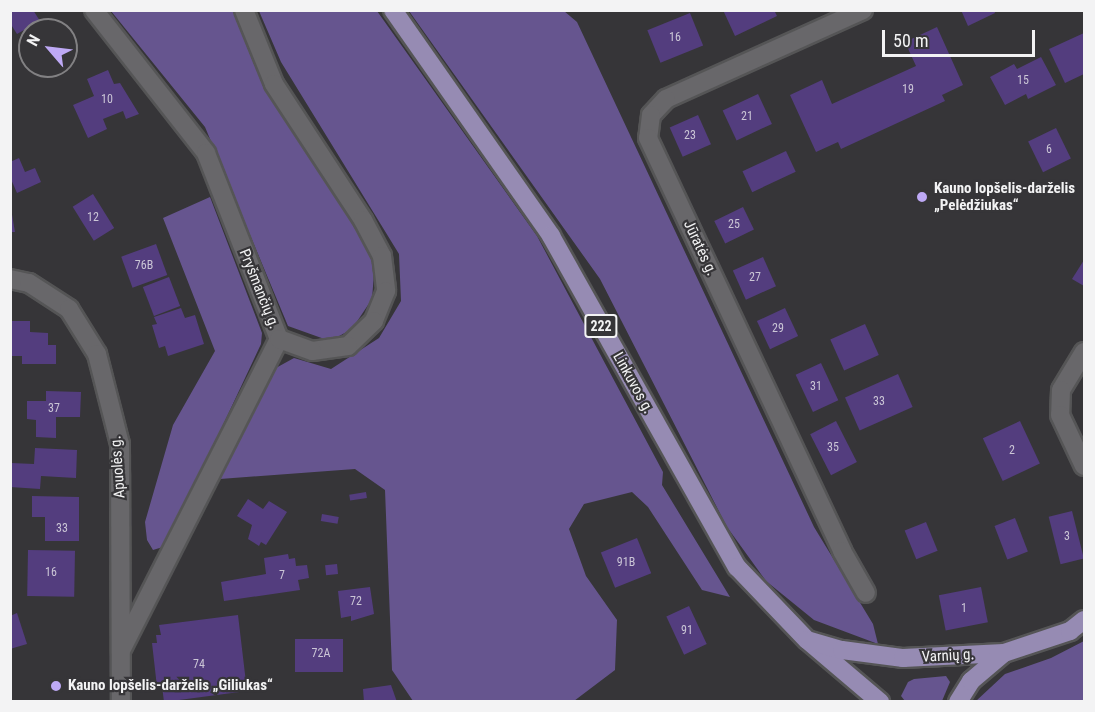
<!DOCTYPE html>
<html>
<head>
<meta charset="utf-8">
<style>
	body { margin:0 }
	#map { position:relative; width:1095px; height:712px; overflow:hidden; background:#363538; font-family:"Roboto Condensed",sans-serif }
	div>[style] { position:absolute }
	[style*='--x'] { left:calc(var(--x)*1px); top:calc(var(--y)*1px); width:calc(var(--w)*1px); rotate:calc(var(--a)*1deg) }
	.green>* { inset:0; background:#66558f }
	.building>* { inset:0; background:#533d7e; transform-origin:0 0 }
	.roads { filter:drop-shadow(2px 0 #555556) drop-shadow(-2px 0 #555556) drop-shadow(0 2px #555556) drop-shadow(0 -2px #555556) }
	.minor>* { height:18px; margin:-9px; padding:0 9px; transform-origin:9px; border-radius:9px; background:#68676a }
	.major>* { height:18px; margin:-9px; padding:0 9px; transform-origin:9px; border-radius:9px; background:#968bb3 }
	.dots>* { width:16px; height:16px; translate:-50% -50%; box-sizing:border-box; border:3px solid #363538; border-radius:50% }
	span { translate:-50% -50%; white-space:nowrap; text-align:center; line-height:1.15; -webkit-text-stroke:4.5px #363538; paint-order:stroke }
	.number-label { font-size:12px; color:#cbc6d6 }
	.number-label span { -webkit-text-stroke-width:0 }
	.shield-label span { padding:2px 4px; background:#363538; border:2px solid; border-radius:4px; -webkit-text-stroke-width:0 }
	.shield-label { font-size:14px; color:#f3f3f4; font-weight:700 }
	.poi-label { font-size:15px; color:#f3f3f4; font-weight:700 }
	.left { translate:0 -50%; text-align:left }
	.street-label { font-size:15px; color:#f3f3f4 }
	.frame { position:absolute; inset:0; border:12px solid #f3f3f4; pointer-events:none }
	.north { position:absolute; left:18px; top:18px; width:60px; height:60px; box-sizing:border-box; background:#363538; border:2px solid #828183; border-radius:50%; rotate:298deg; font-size:16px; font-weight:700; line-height:24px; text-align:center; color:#f3f3f4 }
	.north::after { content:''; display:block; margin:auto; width:21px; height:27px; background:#bea9f5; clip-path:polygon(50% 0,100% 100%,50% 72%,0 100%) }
	.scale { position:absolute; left:882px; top:30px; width:153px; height:27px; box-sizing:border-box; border:3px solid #f3f3f4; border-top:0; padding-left:8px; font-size:18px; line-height:21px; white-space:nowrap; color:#f3f3f4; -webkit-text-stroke:4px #363538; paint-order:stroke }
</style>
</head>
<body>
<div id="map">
	<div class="green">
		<div style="clip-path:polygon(111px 11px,233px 11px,254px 64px,375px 261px,372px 299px,352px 329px,330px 341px,288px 326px,205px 127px)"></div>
		<div style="clip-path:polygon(259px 11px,377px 11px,537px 236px,663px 472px,662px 485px,730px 597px,702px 590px,648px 507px,632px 492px,584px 504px,569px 529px,586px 576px,617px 620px,615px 670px,574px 701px,413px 701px,392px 670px,385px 490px,355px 469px,220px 479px,274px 369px,294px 358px,331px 369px,379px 338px,401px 301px,399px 254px,281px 62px)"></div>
		<div style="clip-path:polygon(409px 11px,564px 11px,577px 22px,814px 527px,873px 624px,878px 644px,814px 620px,766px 581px,727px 527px,600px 279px)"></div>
		<div style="clip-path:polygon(210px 197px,262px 333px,261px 344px,166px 546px,153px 550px,147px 540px,145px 522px,173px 425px,215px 351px,163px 218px)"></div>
		<div style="clip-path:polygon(1084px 641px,1084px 701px,976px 701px,1005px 674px,1051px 658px)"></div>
		<div style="clip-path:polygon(946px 676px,950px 682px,942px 701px,905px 701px,901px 696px,908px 682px,914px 679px)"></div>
	</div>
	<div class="building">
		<div style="clip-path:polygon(10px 10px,33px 10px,40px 21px,17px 34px,10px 23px)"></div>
		<div style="clip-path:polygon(723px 10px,774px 10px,777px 16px,735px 36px)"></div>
		<div style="clip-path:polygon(961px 10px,994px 10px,995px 13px,968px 26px)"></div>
		<div style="left:690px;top:13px;width:35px;height:46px;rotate:68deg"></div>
		<div style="clip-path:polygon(937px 27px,963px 85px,942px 95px,945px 101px,841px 149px,838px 142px,816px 152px,790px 95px,822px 80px,832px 104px,916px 66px,905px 42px)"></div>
		<div style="clip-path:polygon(1084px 33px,1084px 74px,1065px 83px,1049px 49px)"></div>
		<div style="clip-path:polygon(1041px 57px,1056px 85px,1028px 99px,1026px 94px,1005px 105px,990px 77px,1014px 64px,1017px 69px)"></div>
		<div style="clip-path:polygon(108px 70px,114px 84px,120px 83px,139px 114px,126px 119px,123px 111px,103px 119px,107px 129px,88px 138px,73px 105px,94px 96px,87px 79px)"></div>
		<div style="left:758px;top:94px;width:33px;height:39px;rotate:65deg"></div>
		<div style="left:698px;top:115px;width:32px;height:31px;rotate:66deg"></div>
		<div style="left:1056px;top:128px;width:34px;height:31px;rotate:64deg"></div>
		<div style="left:786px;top:151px;width:23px;height:48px;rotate:65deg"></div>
		<div style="clip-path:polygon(19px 158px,25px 172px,35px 168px,41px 182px,17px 193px,10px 177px,10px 162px)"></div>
		<div style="left:93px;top:194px;width:40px;height:24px;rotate:58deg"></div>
		<div style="clip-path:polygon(10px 203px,15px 232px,10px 232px)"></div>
		<div style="left:743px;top:207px;width:25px;height:32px;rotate:64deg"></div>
		<div style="left:156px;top:244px;width:33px;height:37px;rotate:70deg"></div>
		<div style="left:763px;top:257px;width:32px;height:33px;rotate:66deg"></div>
		<div style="clip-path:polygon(1084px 260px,1084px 286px,1072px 279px)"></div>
		<div style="left:169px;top:277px;width:31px;height:28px;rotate:69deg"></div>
		<div style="clip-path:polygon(181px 308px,185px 318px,195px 315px,204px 344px,168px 356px,165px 346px,159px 348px,152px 325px,157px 324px,154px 317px)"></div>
		<div style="left:785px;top:308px;width:31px;height:31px;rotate:65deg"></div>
		<div style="clip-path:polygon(10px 321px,30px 321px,30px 332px,48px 333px,48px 345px,56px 345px,56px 364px,22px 364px,22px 356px,10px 356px)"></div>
		<div style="left:865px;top:324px;width:34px;height:38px;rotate:66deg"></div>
		<div style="left:821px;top:363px;width:41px;height:28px;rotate:65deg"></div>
		<div style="left:898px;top:374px;width:36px;height:58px;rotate:66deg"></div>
		<div style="clip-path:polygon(46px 391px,81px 392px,80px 417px,56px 417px,56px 438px,36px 437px,36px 420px,27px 419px,27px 401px,46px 401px)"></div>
		<div style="left:836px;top:421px;width:46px;height:29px;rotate:63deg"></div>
		<div style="left:1020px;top:421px;width:47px;height:41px;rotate:65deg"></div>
		<div style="clip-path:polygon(35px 448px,77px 450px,76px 478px,41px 476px,40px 489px,10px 487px,11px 463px,34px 464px)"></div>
		<div style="left:366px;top:492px;width:6px;height:17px;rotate:81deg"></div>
		<div style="clip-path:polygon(32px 496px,79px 497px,79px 541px,45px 541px,45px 517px,32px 517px)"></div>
		<div style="clip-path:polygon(248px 499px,263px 509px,269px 501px,287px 512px,266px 545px,261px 542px,259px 546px,248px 539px,252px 525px,237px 516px)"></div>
		<div style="left:1072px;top:511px;width:49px;height:24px;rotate:76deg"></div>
		<div style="left:322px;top:514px;width:17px;height:7px;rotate:10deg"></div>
		<div style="left:1015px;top:518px;width:36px;height:22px;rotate:69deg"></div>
		<div style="left:926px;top:522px;width:31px;height:23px;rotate:68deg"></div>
		<div style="left:637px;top:538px;width:38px;height:39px;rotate:68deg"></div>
		<div style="left:28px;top:550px;width:47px;height:46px;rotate:1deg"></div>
		<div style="clip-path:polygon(288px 554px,289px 559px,295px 558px,296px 566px,307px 565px,309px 578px,298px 580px,300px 590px,224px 601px,221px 582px,266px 574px,264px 558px)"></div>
		<div style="left:337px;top:564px;width:10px;height:12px;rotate:84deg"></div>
		<div style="clip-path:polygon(370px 587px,374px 614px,351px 621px,351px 616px,341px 618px,338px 591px)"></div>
		<div style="left:981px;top:587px;width:36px;height:43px;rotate:79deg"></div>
		<div style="left:689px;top:606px;width:42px;height:25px;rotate:65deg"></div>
		<div style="clip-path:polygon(17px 613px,27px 644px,10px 649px,10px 616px)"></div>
		<div style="clip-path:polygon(238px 615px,247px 691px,164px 702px,162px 686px,157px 687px,152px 643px,157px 643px,156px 635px,161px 635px,159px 625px)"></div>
		<div style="left:343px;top:639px;width:33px;height:48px;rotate:90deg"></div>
		<div style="clip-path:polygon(391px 685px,397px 702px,364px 702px,363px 689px)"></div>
	</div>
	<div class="roads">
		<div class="minor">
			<div style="--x:94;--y:10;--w:182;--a:51.9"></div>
			<div style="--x:206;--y:153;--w:200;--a:68.6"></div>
			<div style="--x:279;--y:339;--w:347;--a:116.9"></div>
			<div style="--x:244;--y:10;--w:80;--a:67.9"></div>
			<div style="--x:274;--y:84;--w:163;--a:56.8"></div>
			<div style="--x:363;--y:220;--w:41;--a:62.2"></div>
			<div style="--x:382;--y:256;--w:35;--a:83"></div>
			<div style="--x:386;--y:291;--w:32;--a:112"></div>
			<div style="--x:374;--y:321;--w:36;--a:136"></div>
			<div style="--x:348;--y:346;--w:36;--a:172"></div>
			<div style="--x:312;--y:351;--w:35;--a:-160"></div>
			<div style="--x:863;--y:10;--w:216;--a:155.7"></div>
			<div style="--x:666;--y:99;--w:22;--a:133"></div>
			<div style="--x:651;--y:115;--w:23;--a:97"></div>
			<div style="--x:648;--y:138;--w:456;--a:64.8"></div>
			<div style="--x:842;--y:551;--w:48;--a:60.3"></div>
			<div style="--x:10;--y:279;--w:19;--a:12"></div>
			<div style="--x:29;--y:283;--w:48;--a:33"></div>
			<div style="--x:69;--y:309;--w:53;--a:58.1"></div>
			<div style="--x:97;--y:354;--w:93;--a:75.7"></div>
			<div style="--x:120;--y:444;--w:258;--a:89.8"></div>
			<div style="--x:1084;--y:352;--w:44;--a:121.2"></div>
			<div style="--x:1061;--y:390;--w:25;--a:92"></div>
			<div style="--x:1060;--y:415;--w:56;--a:64.8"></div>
		</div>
		<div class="major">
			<div style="--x:393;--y:10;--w:276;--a:55"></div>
			<div style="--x:551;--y:236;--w:380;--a:60.7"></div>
			<div style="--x:737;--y:567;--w:101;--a:46.2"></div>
			<div style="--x:807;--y:640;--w:96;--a:40.3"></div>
			<div style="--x:810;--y:641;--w:33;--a:16"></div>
			<div style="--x:842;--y:650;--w:62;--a:7.5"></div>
			<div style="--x:903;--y:658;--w:101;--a:-2.8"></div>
			<div style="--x:1004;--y:653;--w:70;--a:-18.4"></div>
			<div style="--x:1070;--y:631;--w:18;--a:-38"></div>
			<div style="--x:958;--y:702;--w:25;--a:-58"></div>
			<div style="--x:971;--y:681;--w:43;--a:-40.3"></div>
		</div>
	</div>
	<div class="dots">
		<div style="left:922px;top:197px;background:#bea9f5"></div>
		<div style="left:56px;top:686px;background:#bea9f5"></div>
	</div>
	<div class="number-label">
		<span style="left:675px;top:38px">16</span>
		<span style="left:1023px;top:81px">15</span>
		<span style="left:908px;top:90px">19</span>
		<span style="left:107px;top:100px">10</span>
		<span style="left:747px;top:117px">21</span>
		<span style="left:690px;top:136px">23</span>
		<span style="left:1049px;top:150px">6</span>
		<span style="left:93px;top:218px">12</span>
		<span style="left:734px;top:225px">25</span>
		<span style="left:144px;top:266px">76B</span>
		<span style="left:755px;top:278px">27</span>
		<span style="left:778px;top:329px">29</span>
		<span style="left:816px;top:387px">31</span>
		<span style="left:879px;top:402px">33</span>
		<span style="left:54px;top:409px">37</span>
		<span style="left:833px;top:448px">35</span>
		<span style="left:1012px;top:451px">2</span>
		<span style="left:62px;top:529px">33</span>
		<span style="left:1067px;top:537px">3</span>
		<span style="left:626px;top:563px">91B</span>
		<span style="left:51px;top:573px">16</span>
		<span style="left:282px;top:576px">7</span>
		<span style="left:356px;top:602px">72</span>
		<span style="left:964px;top:609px">1</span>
		<span style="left:687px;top:631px">91</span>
		<span style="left:321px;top:654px">72A</span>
		<span style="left:199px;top:665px">74</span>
	</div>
	<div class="shield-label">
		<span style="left:601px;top:326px">222</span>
	</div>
	<div class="poi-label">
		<span class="left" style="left:934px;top:197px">Kauno lopšelis-darželis<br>„Pelėdžiukas“</span>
		<span class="left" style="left:68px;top:686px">Kauno lopšelis-darželis „Giliukas“</span>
	</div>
	<div class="street-label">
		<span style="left:700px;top:248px;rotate:65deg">Jūratės g.</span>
		<span style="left:259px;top:289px;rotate:68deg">Pryšmančių g.</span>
		<span style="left:633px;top:383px;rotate:61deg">Linkuvos g.</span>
		<span style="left:118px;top:467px;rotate:-94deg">Apuolės g.</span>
		<span style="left:948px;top:656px;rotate:-3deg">Varnių g.</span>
	</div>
	<div class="frame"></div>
	<div class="north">N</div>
	<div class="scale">50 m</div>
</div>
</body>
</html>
